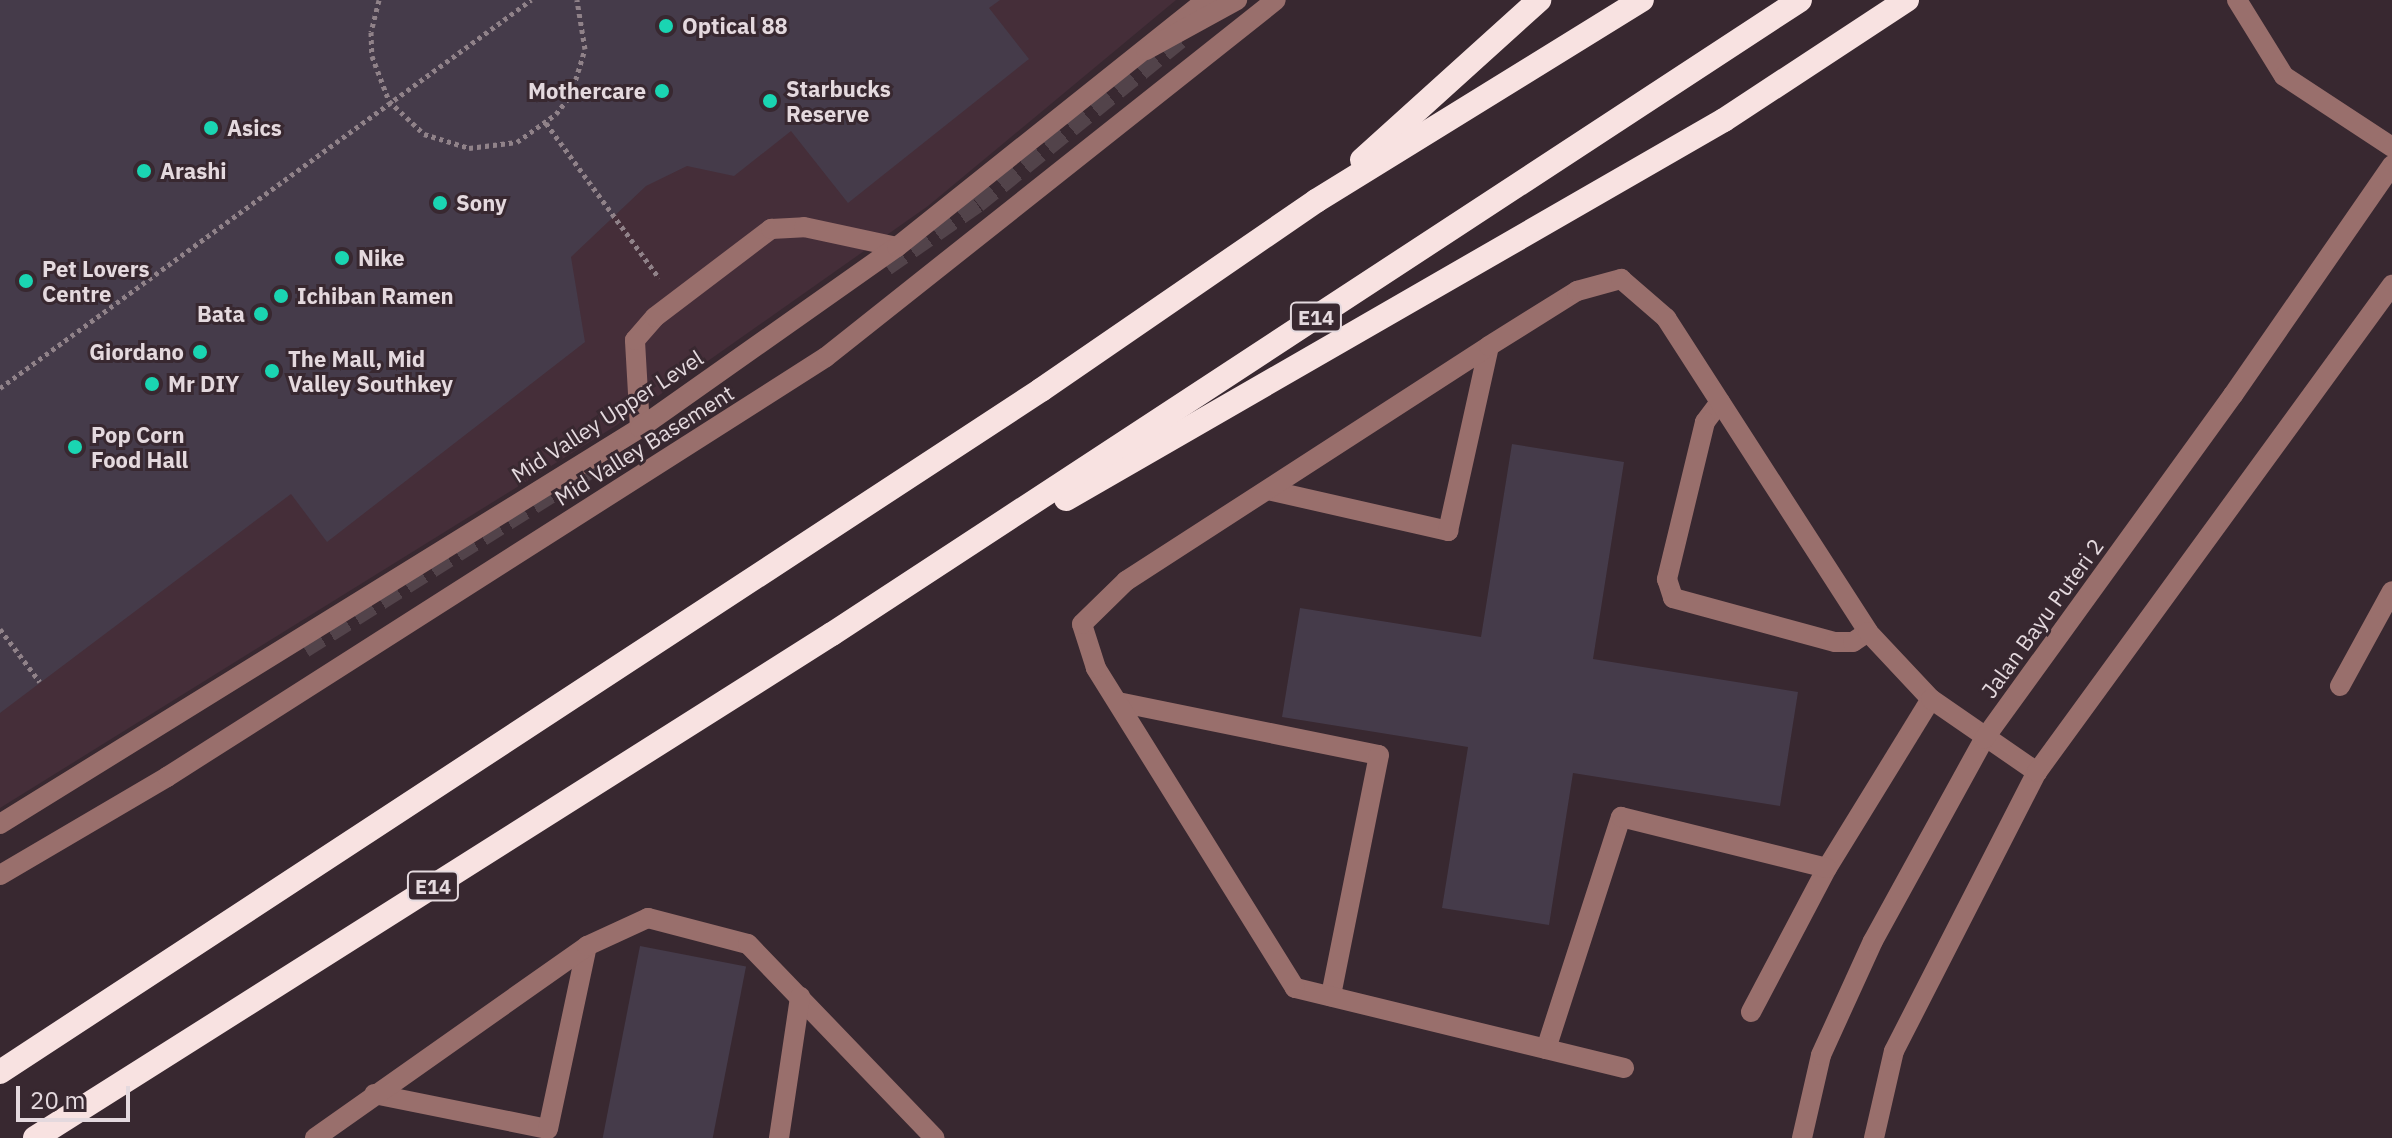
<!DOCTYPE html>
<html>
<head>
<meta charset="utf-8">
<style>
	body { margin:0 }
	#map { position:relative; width:2392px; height:1138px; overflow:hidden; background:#382830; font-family:"IBM Plex Sans",sans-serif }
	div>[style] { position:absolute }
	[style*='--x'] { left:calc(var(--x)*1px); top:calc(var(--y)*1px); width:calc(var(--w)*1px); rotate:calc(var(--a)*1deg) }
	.built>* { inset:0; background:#452e39 }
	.building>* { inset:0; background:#453b4a; transform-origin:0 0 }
	.minor-tunnel>* { height:20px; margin-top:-10px; transform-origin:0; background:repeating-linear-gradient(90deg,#52434a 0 20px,transparent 0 30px) }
	.path>* { height:5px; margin-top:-2.5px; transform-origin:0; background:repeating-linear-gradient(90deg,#908289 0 4px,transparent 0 8px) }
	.minor>* { height:20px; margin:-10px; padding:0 10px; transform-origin:10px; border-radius:10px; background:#996f6c }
	.highway>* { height:24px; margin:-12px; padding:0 12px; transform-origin:12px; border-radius:12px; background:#f8e2e1 }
	.minor-bridge>* { height:20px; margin:-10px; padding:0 10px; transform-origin:10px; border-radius:10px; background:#996f6c }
	.dots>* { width:22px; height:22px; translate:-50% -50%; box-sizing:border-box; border:4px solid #382830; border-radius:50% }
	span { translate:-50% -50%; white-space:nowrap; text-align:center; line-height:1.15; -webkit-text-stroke:6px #382830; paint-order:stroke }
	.shield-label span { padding:2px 6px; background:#382830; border:2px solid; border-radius:6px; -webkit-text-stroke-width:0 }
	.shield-label { font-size:20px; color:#e4d9de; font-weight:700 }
	.poi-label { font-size:22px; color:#e4d9de; font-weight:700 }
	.left { translate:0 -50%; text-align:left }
	.right { translate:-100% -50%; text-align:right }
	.street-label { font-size:22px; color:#e4d9de }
	.scale { position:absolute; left:16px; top:1086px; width:114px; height:36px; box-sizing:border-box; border:4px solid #e4d9de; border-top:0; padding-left:10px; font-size:24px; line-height:28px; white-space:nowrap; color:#e4d9de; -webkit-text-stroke:6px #382830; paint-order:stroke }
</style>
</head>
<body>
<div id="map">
	<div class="built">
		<div style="clip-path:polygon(0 0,1176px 0,928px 206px,617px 425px,0 808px)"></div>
	</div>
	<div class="building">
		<div style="clip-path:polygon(0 0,1000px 0,989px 8px,1029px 59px,848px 203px,791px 131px,734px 176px,687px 166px,646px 186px,571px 257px,585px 342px,327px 542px,291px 494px,0 713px)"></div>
		<div style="clip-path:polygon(1512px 444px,1624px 462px,1593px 659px,1798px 692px,1780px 806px,1573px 773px,1549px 925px,1442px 908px,1468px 747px,1282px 717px,1300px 608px,1481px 637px)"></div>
		<div style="left:640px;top:946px;width:108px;height:196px;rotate:11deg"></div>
	</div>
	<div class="minor-tunnel">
		<div style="--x:886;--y:266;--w:111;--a:-34.7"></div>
		<div style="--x:977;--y:203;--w:265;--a:-39"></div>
		<div style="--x:304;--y:648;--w:360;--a:-32.1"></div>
	</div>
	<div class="path">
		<div style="--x:379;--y:0;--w:33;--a:104"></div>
		<div style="--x:371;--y:32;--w:24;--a:88"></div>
		<div style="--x:372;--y:56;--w:48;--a:69.3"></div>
		<div style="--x:389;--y:101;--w:48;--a:43.3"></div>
		<div style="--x:424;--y:134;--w:47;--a:17.3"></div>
		<div style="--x:469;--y:148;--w:48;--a:-7.1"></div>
		<div style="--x:517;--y:142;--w:48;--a:-35.7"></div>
		<div style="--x:556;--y:114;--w:24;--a:-52"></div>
		<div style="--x:571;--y:95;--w:48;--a:-73.1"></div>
		<div style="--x:585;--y:49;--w:50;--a:-99.3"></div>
		<div style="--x:546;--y:123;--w:192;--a:53.9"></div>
		<div style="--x:0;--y:388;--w:658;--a:-36.16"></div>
		<div style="--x:0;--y:629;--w:66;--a:53"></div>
	</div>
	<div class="minor">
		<div style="--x:2237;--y:0;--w:89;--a:58.3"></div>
		<div style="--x:2284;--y:76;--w:129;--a:33.3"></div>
		<div style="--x:1720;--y:402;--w:25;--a:127"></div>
		<div style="--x:1705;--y:422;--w:162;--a:103.6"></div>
		<div style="--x:1667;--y:579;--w:20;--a:72"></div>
		<div style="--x:1673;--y:598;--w:168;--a:15.2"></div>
		<div style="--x:1835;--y:642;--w:18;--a:0"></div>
		<div style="--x:1853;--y:642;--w:18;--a:-34"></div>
		<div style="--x:640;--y:428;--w:88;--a:-93.3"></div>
		<div style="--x:635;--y:340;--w:30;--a:-49"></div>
		<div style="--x:655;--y:317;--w:146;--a:-37.2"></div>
		<div style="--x:771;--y:229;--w:33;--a:-3"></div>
		<div style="--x:804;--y:227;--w:95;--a:12.1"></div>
		<div style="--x:1268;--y:490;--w:185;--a:12.8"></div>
		<div style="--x:1448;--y:531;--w:189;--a:-77.5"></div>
		<div style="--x:2340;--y:686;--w:108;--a:-61.3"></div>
		<div style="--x:1118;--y:702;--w:266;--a:11.5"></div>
		<div style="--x:1379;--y:755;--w:246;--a:101.3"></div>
		<div style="--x:0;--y:824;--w:753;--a:-31.75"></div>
		<div style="--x:640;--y:428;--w:314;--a:-35.2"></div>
		<div style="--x:897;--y:247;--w:396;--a:-38.6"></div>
		<div style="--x:0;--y:875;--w:194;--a:-30.4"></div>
		<div style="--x:167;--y:777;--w:781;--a:-32.51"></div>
		<div style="--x:826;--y:357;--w:574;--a:-38.43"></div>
		<div style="--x:1751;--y:1012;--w:163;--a:-62.2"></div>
		<div style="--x:1827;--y:868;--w:198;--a:-58.4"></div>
		<div style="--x:1546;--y:1049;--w:244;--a:-72.1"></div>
		<div style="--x:1621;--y:817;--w:212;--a:13.9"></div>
		<div style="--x:1624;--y:1068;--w:339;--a:-166.3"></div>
		<div style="--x:1295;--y:988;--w:377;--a:-121.9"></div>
		<div style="--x:1096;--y:668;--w:46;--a:-107.7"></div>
		<div style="--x:1082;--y:624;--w:62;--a:-44.3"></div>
		<div style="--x:1126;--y:581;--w:432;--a:-32.9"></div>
		<div style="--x:1489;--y:346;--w:104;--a:-32"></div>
		<div style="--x:1577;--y:291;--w:46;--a:-15.3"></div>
		<div style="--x:1621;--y:279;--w:60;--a:40.9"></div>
		<div style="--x:1666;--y:318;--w:373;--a:57.2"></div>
		<div style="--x:1868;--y:632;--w:92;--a:46.8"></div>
		<div style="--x:1931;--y:699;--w:129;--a:34.6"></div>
		<div style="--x:374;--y:1094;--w:177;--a:11.4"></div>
		<div style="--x:548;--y:1129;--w:187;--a:-78"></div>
		<div style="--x:315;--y:1138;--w:333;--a:-35.2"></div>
		<div style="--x:587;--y:946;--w:67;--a:-24.7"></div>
		<div style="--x:648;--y:918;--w:103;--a:14.6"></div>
		<div style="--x:748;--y:944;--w:269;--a:46.1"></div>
		<div style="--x:779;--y:1138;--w:143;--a:-81.5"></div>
		<div style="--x:1802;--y:1138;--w:85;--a:-77.1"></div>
		<div style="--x:1821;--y:1055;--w:125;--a:-65.5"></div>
		<div style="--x:1873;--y:941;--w:230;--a:-61.2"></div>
		<div style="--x:1984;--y:739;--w:425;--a:-54.1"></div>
		<div style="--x:2233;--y:395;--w:280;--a:-55.3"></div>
		<div style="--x:1874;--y:1138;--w:89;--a:-77.1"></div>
		<div style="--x:1894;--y:1051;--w:314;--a:-62.9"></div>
		<div style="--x:2037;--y:772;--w:603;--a:-53.91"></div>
	</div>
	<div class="highway">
		<div style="--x:1362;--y:160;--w:239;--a:-42.1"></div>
		<div style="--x:1066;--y:499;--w:759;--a:-29.94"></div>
		<div style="--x:1724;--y:120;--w:219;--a:-33.3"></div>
		<div style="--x:0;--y:1072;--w:1245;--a:-33.23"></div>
		<div style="--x:1041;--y:390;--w:334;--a:-34.5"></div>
		<div style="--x:1316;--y:201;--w:383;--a:-31.7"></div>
		<div style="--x:35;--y:1138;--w:943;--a:-32.31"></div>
		<div style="--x:832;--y:634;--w:1157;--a:-33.22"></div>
	</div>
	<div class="minor-bridge">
		<div style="--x:1146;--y:50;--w:104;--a:-28.8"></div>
	</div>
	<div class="dots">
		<div style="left:666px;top:26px;background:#1ad5b2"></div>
		<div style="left:662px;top:91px;background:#1ad5b2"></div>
		<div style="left:770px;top:101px;background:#1ad5b2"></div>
		<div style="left:211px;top:128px;background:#1ad5b2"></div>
		<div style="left:144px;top:171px;background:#1ad5b2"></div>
		<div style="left:440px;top:203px;background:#1ad5b2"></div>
		<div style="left:342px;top:258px;background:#1ad5b2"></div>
		<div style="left:26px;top:281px;background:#1ad5b2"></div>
		<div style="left:281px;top:296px;background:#1ad5b2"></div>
		<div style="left:261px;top:314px;background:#1ad5b2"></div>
		<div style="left:200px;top:352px;background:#1ad5b2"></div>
		<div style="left:272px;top:371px;background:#1ad5b2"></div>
		<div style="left:152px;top:384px;background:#1ad5b2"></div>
		<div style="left:75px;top:447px;background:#1ad5b2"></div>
	</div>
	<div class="shield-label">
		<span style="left:1316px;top:317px">E14</span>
		<span style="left:433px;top:886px">E14</span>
	</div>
	<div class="poi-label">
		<span class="left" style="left:682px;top:26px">Optical 88</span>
		<span class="left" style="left:786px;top:101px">Starbucks<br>Reserve</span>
		<span class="right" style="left:646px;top:91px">Mothercare</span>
		<span class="left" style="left:227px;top:128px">Asics</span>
		<span class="left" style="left:160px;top:171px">Arashi</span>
		<span class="left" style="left:456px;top:203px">Sony</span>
		<span class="left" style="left:358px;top:258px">Nike</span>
		<span class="left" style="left:42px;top:281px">Pet Lovers<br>Centre</span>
		<span class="left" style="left:297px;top:296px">Ichiban Ramen</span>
		<span class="right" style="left:245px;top:314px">Bata</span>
		<span class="right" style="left:184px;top:352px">Giordano</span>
		<span class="left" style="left:288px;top:371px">The Mall, Mid<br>Valley Southkey</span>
		<span class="left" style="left:168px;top:384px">Mr DIY</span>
		<span class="left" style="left:91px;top:447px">Pop Corn<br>Food Hall</span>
	</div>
	<div class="street-label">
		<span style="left:607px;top:416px;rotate:-33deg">Mid Valley Upper Level</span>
		<span style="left:644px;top:445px;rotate:-32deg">Mid Valley Basement</span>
		<span style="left:2042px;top:618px;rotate:-54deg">Jalan Bayu Puteri 2</span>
	</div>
	<div class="scale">20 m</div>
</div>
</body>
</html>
